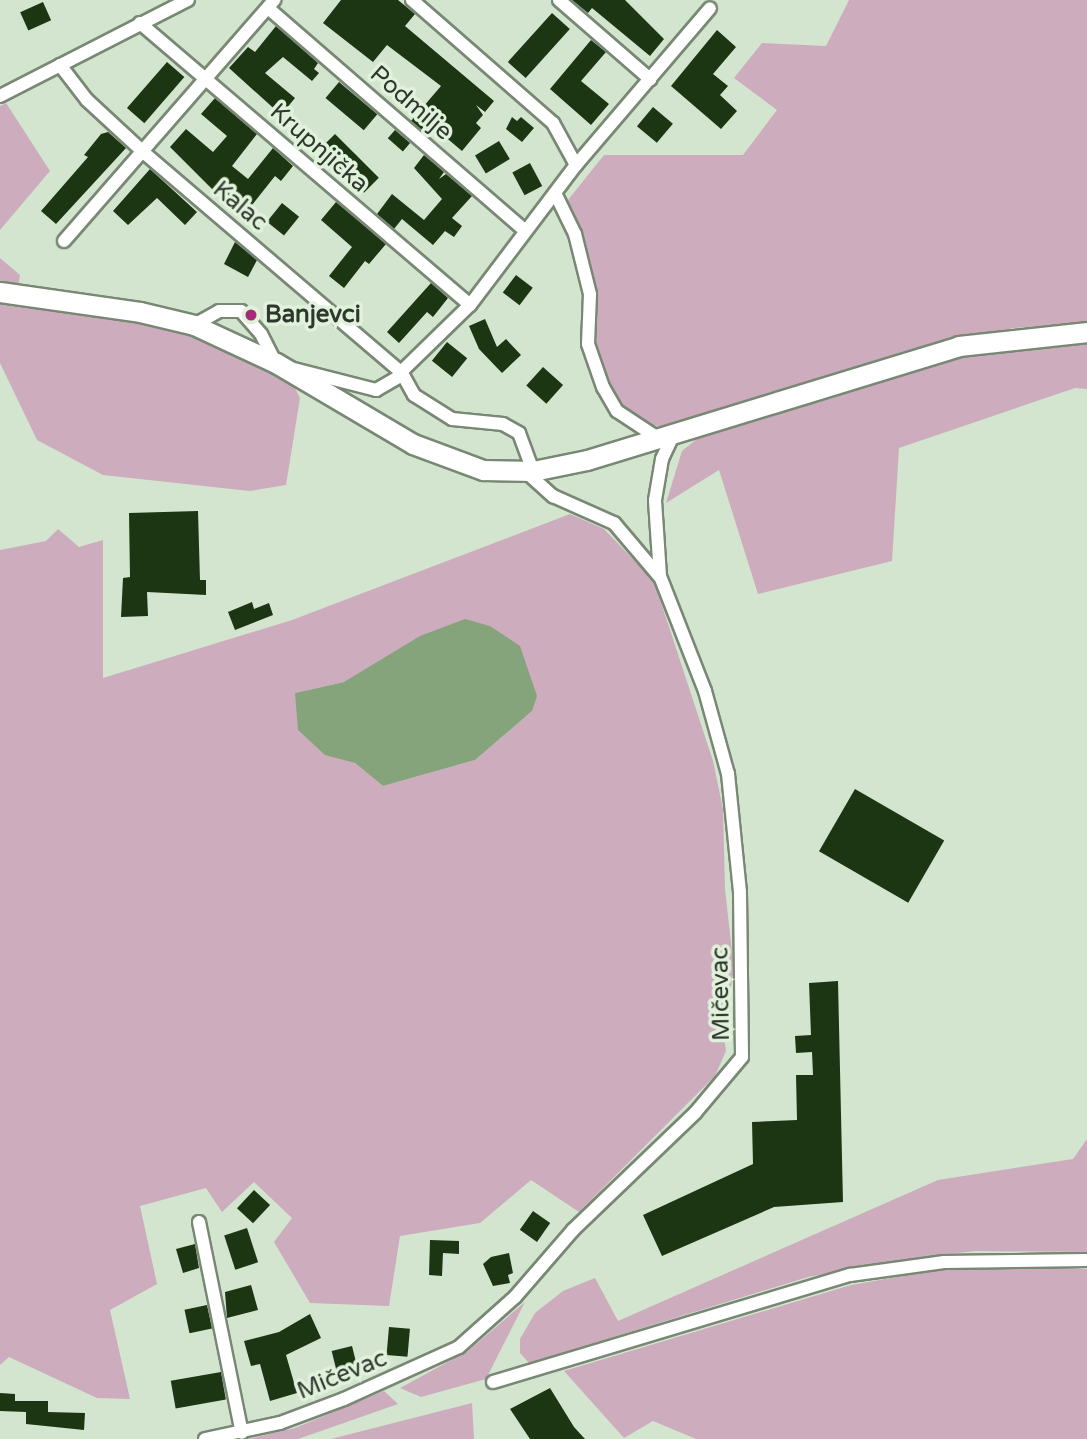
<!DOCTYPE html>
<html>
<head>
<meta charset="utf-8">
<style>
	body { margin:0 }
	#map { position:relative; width:1087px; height:1439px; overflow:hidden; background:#d3e5ce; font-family:"Varela Round",sans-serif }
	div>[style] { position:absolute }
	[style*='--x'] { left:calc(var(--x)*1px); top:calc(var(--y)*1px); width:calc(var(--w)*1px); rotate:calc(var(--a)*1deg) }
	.green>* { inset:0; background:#cdacbd }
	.water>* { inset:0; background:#85a47c }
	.building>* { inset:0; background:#1c3613; transform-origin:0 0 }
	.roads { filter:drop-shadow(2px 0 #788874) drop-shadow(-2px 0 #788874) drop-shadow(0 2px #788874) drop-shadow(0 -2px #788874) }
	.minor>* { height:12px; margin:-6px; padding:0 6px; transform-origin:6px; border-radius:6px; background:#fff }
	.primary>* { height:19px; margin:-9.5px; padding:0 9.5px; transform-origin:9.5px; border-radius:9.5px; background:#fff }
	.dots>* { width:19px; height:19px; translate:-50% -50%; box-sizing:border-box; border:4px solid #e0f2db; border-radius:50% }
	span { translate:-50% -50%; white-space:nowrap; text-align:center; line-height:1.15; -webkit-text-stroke:7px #e0f2db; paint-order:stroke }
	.street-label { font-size:24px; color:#2f362d }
	.poi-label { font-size:24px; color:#2f362d; font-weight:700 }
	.left { translate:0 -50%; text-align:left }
</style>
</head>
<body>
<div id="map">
	<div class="green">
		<div style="clip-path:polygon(849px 0,1087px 0,1087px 323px,1014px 328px,953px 340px,668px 428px,648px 424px,615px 399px,599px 356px,593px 334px,596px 291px,568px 200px,604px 155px,743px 155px,777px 110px,734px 78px,762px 43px,826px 46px)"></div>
		<div style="clip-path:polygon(6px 103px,50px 171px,0 230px,0 106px)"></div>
		<div style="clip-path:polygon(0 258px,20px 275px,18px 288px,0 285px)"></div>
		<div style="clip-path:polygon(0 301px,168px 324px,262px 363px,293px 384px,300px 398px,286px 485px,250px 491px,103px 475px,37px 440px,0 363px)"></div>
		<div style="clip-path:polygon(1087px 343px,1087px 389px,1075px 388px,899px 448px,892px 561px,758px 594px,719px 470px,666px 503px,682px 451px,703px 434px,965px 355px)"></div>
		<div style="clip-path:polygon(evenodd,570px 514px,604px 529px,654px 581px,713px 761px,723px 809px,725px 889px,734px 970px,723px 1031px,726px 1051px,715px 1076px,579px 1212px,531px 1180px,480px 1223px,400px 1236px,389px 1306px,310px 1303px,274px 1242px,292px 1218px,254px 1182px,222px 1212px,206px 1188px,140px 1206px,157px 1284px,110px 1310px,130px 1399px,97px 1398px,9px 1357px,0 1365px,0 550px,46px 541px,58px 529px,79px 547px,103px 540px,103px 678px,292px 620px,570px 514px,344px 682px,532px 711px,475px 760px,383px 786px,355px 763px,325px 754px,295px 693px,344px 682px)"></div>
		<div style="clip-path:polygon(1087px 1139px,1087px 1252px,975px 1251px,923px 1257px,808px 1277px,529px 1363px,520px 1353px,520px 1339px,535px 1313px,563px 1291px,595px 1278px,618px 1321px,938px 1180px,1073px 1159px)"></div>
		<div style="clip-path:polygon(1019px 1267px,1087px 1269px,1087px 1439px,696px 1439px,653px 1421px,624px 1438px,564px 1371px,851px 1285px,937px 1270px)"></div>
		<div style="clip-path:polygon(525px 1302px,486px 1379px,421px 1397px,400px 1388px,468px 1351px)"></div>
		<div style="clip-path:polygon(384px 1391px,398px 1404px,298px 1439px,248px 1439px,295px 1428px)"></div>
		<div style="clip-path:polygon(472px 1403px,474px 1439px,331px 1439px)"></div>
	</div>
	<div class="water">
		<div style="clip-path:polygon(465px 619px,490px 626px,520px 646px,537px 696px,532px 711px,475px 760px,383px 786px,355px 763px,325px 755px,298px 730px,295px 693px,344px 682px,420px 636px)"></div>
	</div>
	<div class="building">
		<div style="clip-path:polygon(341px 0,398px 0,415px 14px,405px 26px,494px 101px,485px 112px,476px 105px,483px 115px,476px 123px,481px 128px,462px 151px,436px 129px,429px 136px,411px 121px,441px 86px,387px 45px,373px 62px,323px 23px)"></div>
		<div style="clip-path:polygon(572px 0,625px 0,664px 39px,650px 56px,592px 8px,588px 13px)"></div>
		<div style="left:43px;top:2px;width:20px;height:25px;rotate:66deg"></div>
		<div style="left:552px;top:13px;width:24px;height:66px;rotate:42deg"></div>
		<div style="clip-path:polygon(276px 26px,318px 63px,314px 69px,319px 73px,312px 81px,283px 57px,265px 73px,295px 98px,281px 115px,229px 68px,248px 47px,255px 52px)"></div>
		<div style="clip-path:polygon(717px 30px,736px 47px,713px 74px,728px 86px,720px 95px,737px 111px,721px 129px,671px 86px)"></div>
		<div style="clip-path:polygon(591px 40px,606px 52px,581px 81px,609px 104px,591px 125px,550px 89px)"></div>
		<div style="left:167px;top:62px;width:23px;height:61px;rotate:41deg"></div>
		<div style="left:339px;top:82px;width:50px;height:21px;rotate:40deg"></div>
		<div style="clip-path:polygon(215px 98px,257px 134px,232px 166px,248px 179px,273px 148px,293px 166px,281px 181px,275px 176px,248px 210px,220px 189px,216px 193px,170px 147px,186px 129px,213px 152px,227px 136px,201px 114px)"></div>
		<div style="left:653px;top:107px;width:26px;height:25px;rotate:40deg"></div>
		<div style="clip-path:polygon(512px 117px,517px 121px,521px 117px,534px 128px,522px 142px,506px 129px)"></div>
		<div style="left:395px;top:130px;width:20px;height:11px;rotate:41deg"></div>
		<div style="clip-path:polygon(108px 132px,126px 148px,56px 224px,41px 211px,88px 157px,84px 155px,101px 134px)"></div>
		<div style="left:335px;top:134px;width:62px;height:21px;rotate:45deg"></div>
		<div style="left:499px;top:141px;width:21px;height:28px;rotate:59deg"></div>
		<div style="clip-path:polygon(424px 155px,444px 172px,439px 179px,446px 174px,472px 196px,452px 218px,462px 226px,454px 237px,445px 231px,433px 245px,402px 219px,394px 229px,377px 214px,392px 194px,424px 220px,442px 199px,414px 168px)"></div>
		<div style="left:530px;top:163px;width:26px;height:20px;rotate:62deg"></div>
		<div style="clip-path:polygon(150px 169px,197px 212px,185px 225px,157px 198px,128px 225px,113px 211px)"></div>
		<div style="clip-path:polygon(336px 202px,386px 244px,369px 264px,365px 261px,344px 288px,329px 276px,352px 247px,321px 220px)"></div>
		<div style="left:282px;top:203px;width:22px;height:24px;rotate:39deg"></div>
		<div style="clip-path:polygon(235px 242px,257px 260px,248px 277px,224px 264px)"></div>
		<div style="left:516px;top:275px;width:21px;height:22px;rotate:37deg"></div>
		<div style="clip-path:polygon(431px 283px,448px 298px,433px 317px,427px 312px,399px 343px,387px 332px)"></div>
		<div style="clip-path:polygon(485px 319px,497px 347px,506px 339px,521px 355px,502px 373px,479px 349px,469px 326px)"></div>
		<div style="left:447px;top:342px;width:26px;height:24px;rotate:39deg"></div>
		<div style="left:543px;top:367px;width:27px;height:25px;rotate:42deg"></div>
		<div style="clip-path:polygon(198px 511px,200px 580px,206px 580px,206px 595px,147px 592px,148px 616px,121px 617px,123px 578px,130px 577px,129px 513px)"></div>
		<div style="clip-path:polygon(252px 602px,254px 609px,269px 603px,273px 615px,235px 630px,228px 612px)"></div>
		<div style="left:855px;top:789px;width:103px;height:72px;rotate:30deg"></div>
		<div style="clip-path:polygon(838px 981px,843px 1202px,774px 1207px,662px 1256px,643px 1215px,753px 1164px,752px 1122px,797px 1120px,796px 1075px,813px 1075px,812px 1052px,796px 1053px,795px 1036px,811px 1035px,809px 983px)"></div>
		<div style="left:254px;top:1190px;width:22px;height:25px;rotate:43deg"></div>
		<div style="left:533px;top:1211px;width:21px;height:23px;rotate:35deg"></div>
		<div style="left:247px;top:1228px;width:36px;height:24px;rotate:72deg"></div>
		<div style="clip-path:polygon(430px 1240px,459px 1241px,459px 1254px,443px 1253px,442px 1276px,429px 1275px)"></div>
		<div style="clip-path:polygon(195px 1244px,199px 1268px,183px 1273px,176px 1249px)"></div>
		<div style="clip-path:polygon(509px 1253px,513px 1273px,508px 1275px,510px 1283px,493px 1286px,483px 1264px,491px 1257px)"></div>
		<div style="clip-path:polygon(251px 1285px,258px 1310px,227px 1318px,225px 1292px)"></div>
		<div style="left:207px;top:1305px;width:24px;height:23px;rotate:78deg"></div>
		<div style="clip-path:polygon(310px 1314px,321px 1338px,286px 1355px,297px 1393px,270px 1401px,260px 1364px,251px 1366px,244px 1341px,279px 1332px)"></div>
		<div style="left:389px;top:1327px;width:21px;height:28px;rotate:5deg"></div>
		<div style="left:352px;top:1346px;width:25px;height:21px;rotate:76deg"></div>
		<div style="left:221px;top:1372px;width:28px;height:51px;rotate:80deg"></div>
		<div style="clip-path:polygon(550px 1388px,574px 1427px,585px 1439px,530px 1439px,510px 1409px)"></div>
		<div style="clip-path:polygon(0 1393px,15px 1394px,15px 1401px,48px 1401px,48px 1412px,85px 1413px,84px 1430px,26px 1424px,26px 1412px,0 1411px)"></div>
	</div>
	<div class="roads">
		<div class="minor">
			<div style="--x:412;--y:0;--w:187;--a:41.1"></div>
			<div style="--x:553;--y:123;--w:48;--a:61.3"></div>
			<div style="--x:559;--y:0;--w:121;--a:41"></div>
			<div style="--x:268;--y:8;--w:340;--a:40.9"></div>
			<div style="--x:140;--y:23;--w:434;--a:40.5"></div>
			<div style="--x:60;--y:65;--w:44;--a:52.4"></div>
			<div style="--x:87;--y:100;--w:75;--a:42.8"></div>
			<div style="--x:142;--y:151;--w:340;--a:40.5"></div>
			<div style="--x:0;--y:96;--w:211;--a:-27.1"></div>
			<div style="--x:555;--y:193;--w:46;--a:64"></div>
			<div style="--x:575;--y:234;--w:62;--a:76"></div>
			<div style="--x:590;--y:294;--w:50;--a:92.3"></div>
			<div style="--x:588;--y:344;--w:46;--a:70.8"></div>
			<div style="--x:603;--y:387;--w:28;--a:60"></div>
			<div style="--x:617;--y:411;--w:49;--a:33.4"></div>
			<div style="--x:64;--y:241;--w:320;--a:-48.9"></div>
			<div style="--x:194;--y:325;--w:29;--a:-29"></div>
			<div style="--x:219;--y:311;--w:22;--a:0"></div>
			<div style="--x:241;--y:311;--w:30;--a:49"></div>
			<div style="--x:261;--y:334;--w:33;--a:63"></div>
			<div style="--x:290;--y:368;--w:89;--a:14.3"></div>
			<div style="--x:376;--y:390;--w:30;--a:-30"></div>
			<div style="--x:525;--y:471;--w:38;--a:42"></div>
			<div style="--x:553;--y:496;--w:67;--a:23.9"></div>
			<div style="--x:614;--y:523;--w:70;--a:49.7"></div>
			<div style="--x:533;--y:471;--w:40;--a:-110.2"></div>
			<div style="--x:519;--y:433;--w:18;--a:-151"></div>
			<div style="--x:503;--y:424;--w:51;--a:-174.4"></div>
			<div style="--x:452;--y:419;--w:45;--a:-147.7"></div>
			<div style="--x:414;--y:395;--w:26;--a:-119"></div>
			<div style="--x:401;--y:372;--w:96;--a:-44.2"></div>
			<div style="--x:470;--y:305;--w:176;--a:-52.9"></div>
			<div style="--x:576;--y:165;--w:206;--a:-49.5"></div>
			<div style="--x:199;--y:1222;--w:215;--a:78.5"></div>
			<div style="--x:493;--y:1382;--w:373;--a:-16.7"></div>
			<div style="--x:850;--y:1275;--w:95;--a:-7.9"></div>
			<div style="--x:944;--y:1262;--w:143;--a:-0.8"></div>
			<div style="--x:205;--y:1439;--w:77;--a:-12"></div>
			<div style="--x:280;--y:1423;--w:68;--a:-20.6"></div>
			<div style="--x:344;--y:1399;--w:126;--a:-24.3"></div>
			<div style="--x:459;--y:1347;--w:75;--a:-41.8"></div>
			<div style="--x:515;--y:1297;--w:89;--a:-49.1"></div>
			<div style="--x:573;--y:1230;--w:169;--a:-43.8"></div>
			<div style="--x:695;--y:1113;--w:73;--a:-50"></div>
			<div style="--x:742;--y:1057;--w:165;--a:-90.7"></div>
			<div style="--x:740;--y:892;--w:119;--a:-95.8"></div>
			<div style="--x:728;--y:774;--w:86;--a:-105.5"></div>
			<div style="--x:705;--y:691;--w:123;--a:-111.4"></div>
			<div style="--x:660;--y:576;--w:76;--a:-93.8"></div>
			<div style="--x:655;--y:500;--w:42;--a:-80.3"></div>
			<div style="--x:662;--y:459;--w:29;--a:-65"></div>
		</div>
		<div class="primary">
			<div style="--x:0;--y:292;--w:141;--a:8.1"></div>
			<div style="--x:140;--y:312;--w:56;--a:13.5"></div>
			<div style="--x:194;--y:325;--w:90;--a:24.9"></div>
			<div style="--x:276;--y:363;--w:159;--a:30.6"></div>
			<div style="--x:413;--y:444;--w:75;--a:20.4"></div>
			<div style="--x:483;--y:470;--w:50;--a:1.1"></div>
			<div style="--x:533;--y:471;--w:55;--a:-11.5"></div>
			<div style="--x:587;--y:460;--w:389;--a:-17"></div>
			<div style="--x:959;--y:346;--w:129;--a:-6.2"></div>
		</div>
	</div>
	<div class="dots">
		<div style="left:251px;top:315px;background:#a72a7b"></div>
	</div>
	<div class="street-label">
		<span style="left:411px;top:103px;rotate:41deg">Podmilje</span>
		<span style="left:319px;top:148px;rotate:41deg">Krupnjička</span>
		<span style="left:240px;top:206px;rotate:40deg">Kalac</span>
		<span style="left:721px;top:994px;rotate:-91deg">Mičevac</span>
		<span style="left:342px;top:1375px;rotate:-22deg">Mičevac</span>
	</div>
	<div class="poi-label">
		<span class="left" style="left:265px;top:315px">Banjevci</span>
	</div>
</div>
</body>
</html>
